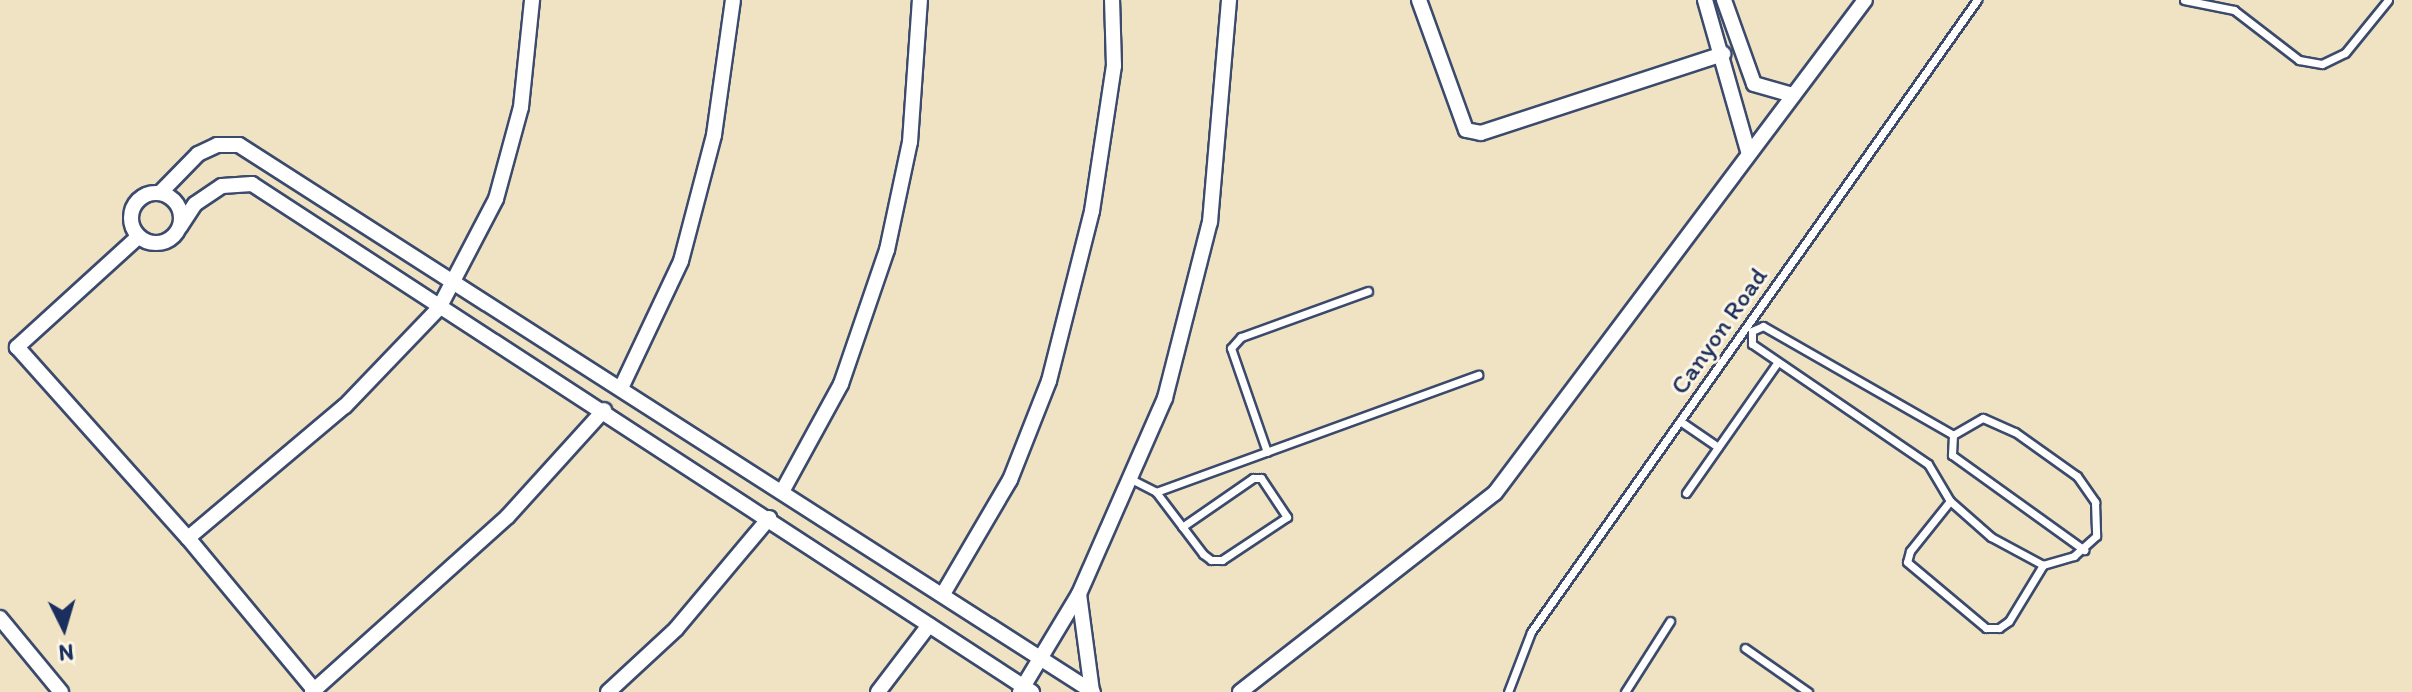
<!DOCTYPE html>
<html>
<head>
<meta charset="utf-8">
<style>
	body { margin:0 }
	#map { position:relative; width:2412px; height:692px; overflow:hidden; background:#efe3c3; font-family:Itim,sans-serif }
	div>[style] { position:absolute }
	[style*='--x'] { left:calc(var(--x)*1px); top:calc(var(--y)*1px); width:calc(var(--w)*1px); rotate:calc(var(--a)*1deg) }
	.roads { filter:drop-shadow(2px 0 #3b4a6d) drop-shadow(-2px 0 #3b4a6d) drop-shadow(0 2px #3b4a6d) drop-shadow(0 -2px #3b4a6d) }
	.lane>* { height:7px; margin:-3.5px; padding:0 3.5px; transform-origin:3.5px; border-radius:3.5px; background:#fff }
	.street>* { height:14px; margin:-7px; padding:0 7px; transform-origin:7px; border-radius:7px; background:#fff }
	.street>.ring { margin:-7px; padding:0; box-sizing:content-box; background:none; border:14px solid #fff; border-radius:50% }
	span { translate:-50% -50%; white-space:nowrap; text-align:center; line-height:1.15; -webkit-text-stroke:6px #fcf5e5; paint-order:stroke }
	.street-label { font-size:26px; color:#1b2f5e }
	.north { position:absolute; left:24px; top:588px; width:80px; height:80px; -webkit-text-stroke:6px #fcf5e5; paint-order:stroke; rotate:175deg; font-size:22px; font-weight:700; line-height:32px; text-align:center; color:#1b2f5e }
	.north::after { content:''; display:block; margin:auto; width:28px; height:36px; background:#1b2f5e; clip-path:polygon(50% 0,100% 100%,50% 72%,0 100%) }
</style>
</head>
<body>
<div id="map">
	<div class="roads">
		<div class="lane">
			<div style="--x:2184;--y:0;--w:51;--a:11.3"></div>
			<div style="--x:2234;--y:10;--w:82;--a:37.6"></div>
			<div style="--x:2299;--y:60;--w:23;--a:10"></div>
			<div style="--x:2322;--y:64;--w:25;--a:-26"></div>
			<div style="--x:2345;--y:53;--w:68;--a:-50.9"></div>
			<div style="--x:1763;--y:326;--w:219;--a:29.8"></div>
			<div style="--x:1953;--y:435;--w:34;--a:-30"></div>
			<div style="--x:1983;--y:418;--w:35;--a:24"></div>
			<div style="--x:2015;--y:432;--w:76;--a:35.4"></div>
			<div style="--x:2077;--y:476;--w:32;--a:55"></div>
			<div style="--x:2095;--y:502;--w:34;--a:88"></div>
			<div style="--x:2096;--y:536;--w:30;--a:138"></div>
			<div style="--x:2074;--y:556;--w:32;--a:164"></div>
			<div style="--x:2043;--y:565;--w:59;--a:-151.7"></div>
			<div style="--x:1991;--y:537;--w:55;--a:-138.7"></div>
			<div style="--x:1950;--y:501;--w:43;--a:-120.7"></div>
			<div style="--x:1928;--y:464;--w:213;--a:-145.7"></div>
			<div style="--x:1752;--y:344;--w:13;--a:-90"></div>
			<div style="--x:1752;--y:331;--w:12;--a:-24"></div>
			<div style="--x:1680;--y:421;--w:46;--a:34.4"></div>
			<div style="--x:1953;--y:435;--w:20;--a:93"></div>
			<div style="--x:1952;--y:455;--w:163;--a:35.7"></div>
			<div style="--x:1267;--y:452;--w:110;--a:-109.1"></div>
			<div style="--x:1231;--y:348;--w:15;--a:-48"></div>
			<div style="--x:1241;--y:337;--w:135;--a:-19.9"></div>
			<div style="--x:1129;--y:478;--w:30;--a:27"></div>
			<div style="--x:1156;--y:492;--w:343;--a:-20"></div>
			<div style="--x:1156;--y:492;--w:78;--a:52.8"></div>
			<div style="--x:1203;--y:554;--w:10;--a:37"></div>
			<div style="--x:1211;--y:560;--w:11;--a:0"></div>
			<div style="--x:1222;--y:560;--w:78;--a:-33.5"></div>
			<div style="--x:1287;--y:517;--w:47;--a:-123.7"></div>
			<div style="--x:1261;--y:478;--w:8;--a:180"></div>
			<div style="--x:1253;--y:478;--w:86;--a:145.4"></div>
			<div style="--x:1686;--y:493;--w:159;--a:-55"></div>
			<div style="--x:1950;--y:501;--w:64;--a:128.7"></div>
			<div style="--x:1910;--y:551;--w:11;--a:105"></div>
			<div style="--x:1907;--y:562;--w:103;--a:39.9"></div>
			<div style="--x:1986;--y:628;--w:13;--a:0"></div>
			<div style="--x:1999;--y:628;--w:12;--a:-35"></div>
			<div style="--x:2009;--y:621;--w:66;--a:-58.7"></div>
			<div style="--x:1745;--y:648;--w:77;--a:34.9"></div>
			<div style="--x:1508;--y:692;--w:64;--a:-69"></div>
			<div style="--x:1531;--y:632;--w:774;--a:-54.79"></div>
			<div style="--x:1625;--y:692;--w:84;--a:-57.6"></div>
		</div>
		<div class="street">
			<div style="--x:1419;--y:0;--w:138;--a:70.1"></div>
			<div style="--x:1466;--y:130;--w:15;--a:11"></div>
			<div style="--x:1481;--y:133;--w:255;--a:-18.1"></div>
			<div style="--x:1705;--y:0;--w:160;--a:74.1"></div>
			<div style="--x:1724;--y:0;--w:89;--a:70.3"></div>
			<div style="--x:1754;--y:84;--w:41;--a:15.8"></div>
			<div class="ring" style="left:131px;top:193px;width:36px;height:36px"></div>
			<div style="--x:160;--y:193;--w:54;--a:-45.7"></div>
			<div style="--x:198;--y:154;--w:21;--a:-25"></div>
			<div style="--x:217;--y:145;--w:22;--a:0"></div>
			<div style="--x:239;--y:145;--w:1014;--a:32.64"></div>
			<div style="--x:180;--y:227;--w:27;--a:-57"></div>
			<div style="--x:195;--y:204;--w:32;--a:-34"></div>
			<div style="--x:222;--y:186;--w:30;--a:-4"></div>
			<div style="--x:252;--y:184;--w:931;--a:33.08"></div>
			<div style="--x:138;--y:237;--w:164;--a:137.7"></div>
			<div style="--x:17;--y:347;--w:256;--a:48.2"></div>
			<div style="--x:188;--y:538;--w:197;--a:50.3"></div>
			<div style="--x:621;--y:388;--w:140;--a:-64.7"></div>
			<div style="--x:681;--y:261;--w:130;--a:-75.3"></div>
			<div style="--x:714;--y:135;--w:136;--a:-82"></div>
			<div style="--x:783;--y:490;--w:121;--a:-61.3"></div>
			<div style="--x:841;--y:384;--w:142;--a:-71.1"></div>
			<div style="--x:887;--y:250;--w:110;--a:-78"></div>
			<div style="--x:910;--y:142;--w:142;--a:-86"></div>
			<div style="--x:188;--y:538;--w:205;--a:-40.1"></div>
			<div style="--x:345;--y:406;--w:136;--a:-46.2"></div>
			<div style="--x:439;--y:308;--w:123;--a:-62.4"></div>
			<div style="--x:496;--y:199;--w:95;--a:-74.8"></div>
			<div style="--x:521;--y:107;--w:108;--a:-84.1"></div>
			<div style="--x:943;--y:594;--w:132;--a:-59.6"></div>
			<div style="--x:1010;--y:480;--w:106;--a:-68.5"></div>
			<div style="--x:1049;--y:381;--w:175;--a:-75.8"></div>
			<div style="--x:1092;--y:211;--w:147;--a:-81.4"></div>
			<div style="--x:1114;--y:66;--w:66;--a:-91.7"></div>
			<div style="--x:1079;--y:594;--w:98;--a:82.4"></div>
			<div style="--x:0;--y:618;--w:96;--a:50.5"></div>
			<div style="--x:312;--y:692;--w:263;--a:-41.9"></div>
			<div style="--x:508;--y:516;--w:143;--a:-47.8"></div>
			<div style="--x:608;--y:692;--w:93;--a:-42.8"></div>
			<div style="--x:676;--y:629;--w:145;--a:-50"></div>
			<div style="--x:878;--y:692;--w:84;--a:-52.7"></div>
			<div style="--x:1020;--y:692;--w:114;--a:-59"></div>
			<div style="--x:1079;--y:594;--w:214;--a:-66.3"></div>
			<div style="--x:1165;--y:398;--w:182;--a:-75.7"></div>
			<div style="--x:1210;--y:222;--w:223;--a:-85.1"></div>
			<div style="--x:1240;--y:692;--w:323;--a:-38"></div>
			<div style="--x:1495;--y:493;--w:616;--a:-53.11"></div>
		</div>
	</div>
	<div class="street-label">
		<span style="left:1719px;top:331px;rotate:-55deg">Canyon Road</span>
	</div>
	<div class="north">N</div>
</div>
</body>
</html>
